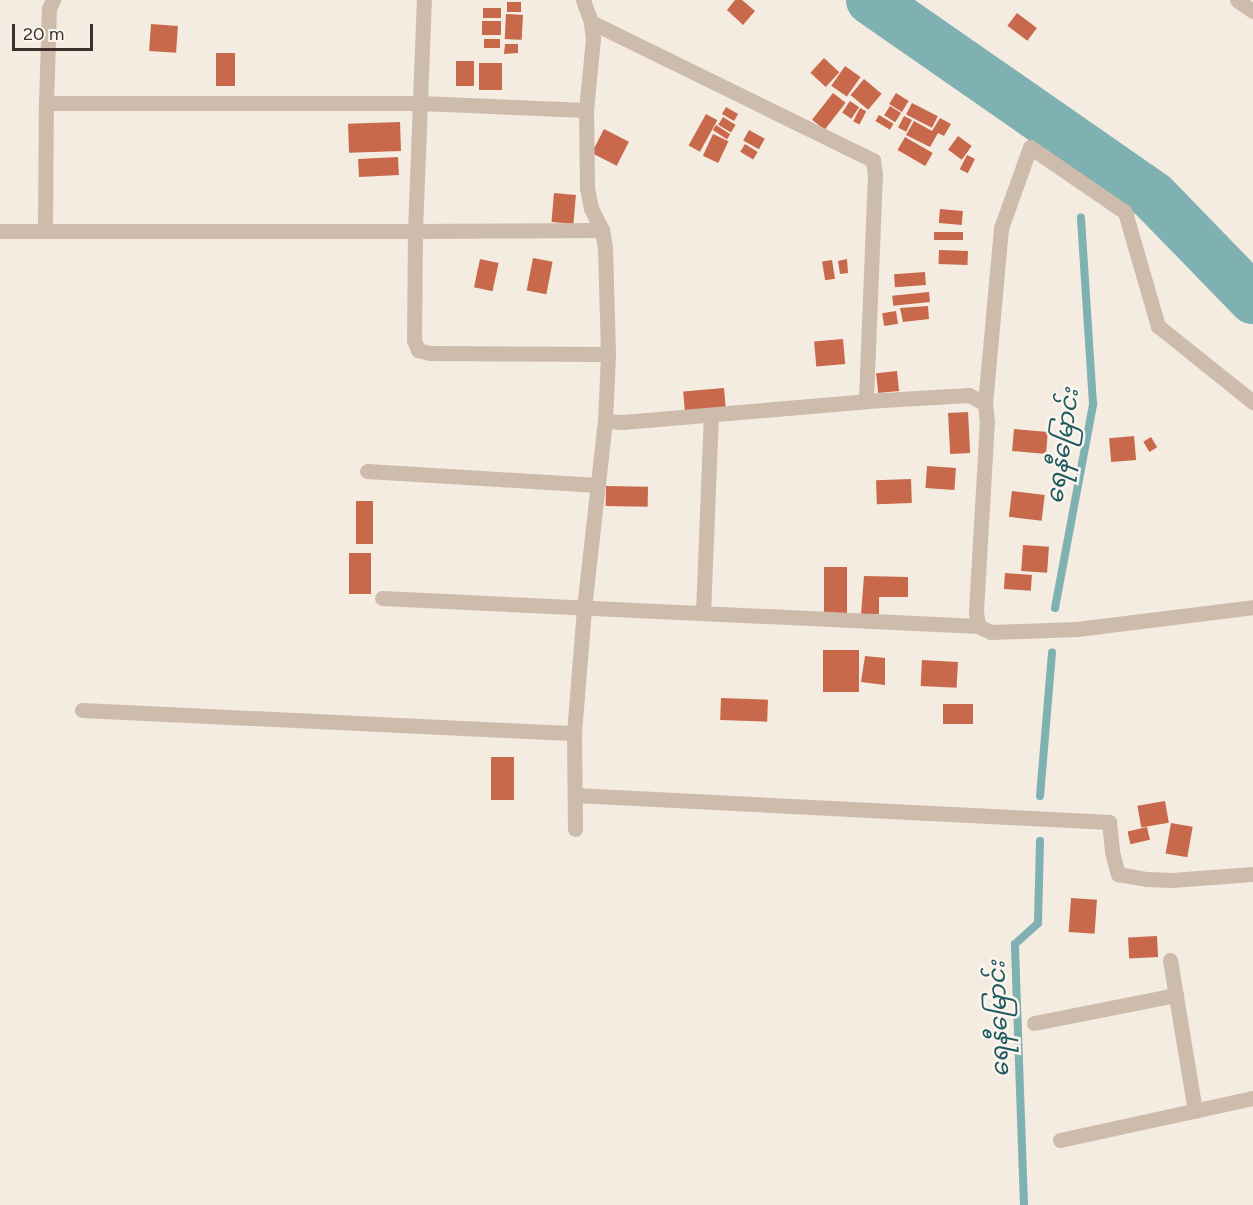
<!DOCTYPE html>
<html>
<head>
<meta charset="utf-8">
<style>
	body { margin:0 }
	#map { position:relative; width:1253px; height:1205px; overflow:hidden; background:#f4ebe1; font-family:Figtree,"Noto Sans Myanmar",sans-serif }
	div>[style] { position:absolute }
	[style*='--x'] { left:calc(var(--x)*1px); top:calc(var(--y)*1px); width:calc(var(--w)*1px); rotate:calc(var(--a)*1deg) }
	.stream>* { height:8px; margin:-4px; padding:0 4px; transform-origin:4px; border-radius:4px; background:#7fb0b2 }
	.river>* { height:50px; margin:-25px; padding:0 25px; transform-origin:25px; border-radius:25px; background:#7fb0b2 }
	.building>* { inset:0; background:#c8694b; transform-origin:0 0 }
	.minor>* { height:15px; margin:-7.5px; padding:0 7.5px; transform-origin:7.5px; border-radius:7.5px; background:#cdbbac }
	span { translate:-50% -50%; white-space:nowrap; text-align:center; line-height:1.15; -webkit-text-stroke:5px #fbf5ee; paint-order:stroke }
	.water-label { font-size:24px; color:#1f5a5e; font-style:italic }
	.scale { position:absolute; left:12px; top:24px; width:81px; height:27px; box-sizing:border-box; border:3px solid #3b302b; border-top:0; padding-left:8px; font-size:18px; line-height:21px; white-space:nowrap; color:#3b302b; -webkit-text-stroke:4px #fbf5ee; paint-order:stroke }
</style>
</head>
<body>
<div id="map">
	<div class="stream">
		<div style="--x:1080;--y:145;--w:24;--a:90"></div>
		<div style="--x:1055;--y:608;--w:208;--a:-79.4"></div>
		<div style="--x:1093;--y:404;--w:187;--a:-93.7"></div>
		<div style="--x:1040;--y:796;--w:144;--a:-85.2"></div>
		<div style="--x:1024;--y:1205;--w:261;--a:-92"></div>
		<div style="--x:1015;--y:944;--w:31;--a:-42"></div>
		<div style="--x:1038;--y:923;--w:82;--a:-88.6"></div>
	</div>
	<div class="river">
		<div style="--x:871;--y:0;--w:343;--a:34.8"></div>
		<div style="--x:1153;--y:196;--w:144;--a:45.8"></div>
	</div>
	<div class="building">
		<div style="clip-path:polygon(735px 0,742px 0,755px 11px,743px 25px,727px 10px)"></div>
		<div style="left:507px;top:2px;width:14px;height:10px"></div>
		<div style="left:483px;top:8px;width:18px;height:10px"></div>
		<div style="left:1017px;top:13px;width:25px;height:16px;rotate:37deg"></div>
		<div style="left:506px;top:14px;width:17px;height:25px;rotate:3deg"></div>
		<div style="left:482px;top:21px;width:19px;height:14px"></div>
		<div style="left:151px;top:24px;width:27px;height:27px;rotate:4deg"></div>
		<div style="left:484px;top:39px;width:16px;height:9px"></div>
		<div style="clip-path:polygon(505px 44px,518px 44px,518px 53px,504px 54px)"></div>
		<div style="left:216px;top:53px;width:19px;height:33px"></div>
		<div style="left:824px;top:58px;width:21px;height:20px;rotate:43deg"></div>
		<div style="left:456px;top:61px;width:18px;height:25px"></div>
		<div style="left:479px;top:63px;width:23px;height:27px"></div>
		<div style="left:845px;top:66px;width:19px;height:24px;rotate:35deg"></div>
		<div style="left:864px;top:79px;width:23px;height:21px;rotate:40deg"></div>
		<div style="left:833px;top:93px;width:16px;height:34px;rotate:38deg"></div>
		<div style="left:896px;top:93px;width:15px;height:13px;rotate:32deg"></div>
		<div style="left:850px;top:101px;width:11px;height:14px;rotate:34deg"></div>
		<div style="left:912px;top:103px;width:29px;height:13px;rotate:27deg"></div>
		<div style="left:890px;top:106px;width:13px;height:11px;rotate:32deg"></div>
		<div style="left:726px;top:107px;width:14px;height:8px;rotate:30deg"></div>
		<div style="left:860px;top:108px;width:7px;height:15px;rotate:27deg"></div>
		<div style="left:706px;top:114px;width:13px;height:36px;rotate:29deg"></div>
		<div style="left:879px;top:115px;width:17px;height:7px;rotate:31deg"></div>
		<div style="left:904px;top:116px;width:9px;height:13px;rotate:27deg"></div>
		<div style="left:723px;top:117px;width:15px;height:9px;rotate:32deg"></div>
		<div style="clip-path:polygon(940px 118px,951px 124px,944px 136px,938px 133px,930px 147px,906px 135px,914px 121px,932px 131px)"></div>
		<div style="left:400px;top:122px;width:29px;height:52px;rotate:88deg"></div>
		<div style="left:716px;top:125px;width:17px;height:6px;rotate:33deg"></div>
		<div style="left:604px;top:129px;width:28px;height:27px;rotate:27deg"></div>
		<div style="left:749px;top:130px;width:18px;height:12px;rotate:29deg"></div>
		<div style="left:713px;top:134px;width:17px;height:24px;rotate:25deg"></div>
		<div style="left:958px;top:136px;width:17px;height:17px;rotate:36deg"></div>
		<div style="left:905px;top:137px;width:32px;height:15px;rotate:30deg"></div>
		<div style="left:745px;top:144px;width:15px;height:9px;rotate:32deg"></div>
		<div style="left:967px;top:155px;width:9px;height:16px;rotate:27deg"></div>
		<div style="left:398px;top:157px;width:18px;height:40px;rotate:87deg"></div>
		<div style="left:554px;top:193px;width:22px;height:29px;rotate:5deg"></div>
		<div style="left:940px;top:209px;width:23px;height:14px;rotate:5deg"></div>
		<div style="left:934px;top:232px;width:29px;height:8px"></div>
		<div style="left:939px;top:250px;width:29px;height:14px;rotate:2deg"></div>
		<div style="left:533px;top:258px;width:20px;height:33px;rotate:11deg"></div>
		<div style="left:480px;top:259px;width:19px;height:29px;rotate:12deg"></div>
		<div style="clip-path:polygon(847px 259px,848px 273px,840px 274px,838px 261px)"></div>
		<div style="left:832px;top:260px;width:19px;height:10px;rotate:81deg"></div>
		<div style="left:925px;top:272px;width:13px;height:31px;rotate:86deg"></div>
		<div style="left:929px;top:292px;width:10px;height:37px;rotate:84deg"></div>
		<div style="clip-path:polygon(928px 306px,929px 319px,903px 322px,900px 308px)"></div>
		<div style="left:896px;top:311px;width:13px;height:14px;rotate:81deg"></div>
		<div style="left:843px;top:339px;width:25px;height:29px;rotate:85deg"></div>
		<div style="left:897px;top:371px;width:20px;height:21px;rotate:84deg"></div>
		<div style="left:724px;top:388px;width:21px;height:41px;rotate:85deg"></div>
		<div style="left:968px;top:412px;width:41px;height:20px;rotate:87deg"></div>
		<div style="left:1014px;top:429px;width:34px;height:22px;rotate:5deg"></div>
		<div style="left:1134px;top:436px;width:24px;height:25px;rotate:85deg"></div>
		<div style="left:1151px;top:437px;width:12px;height:9px;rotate:59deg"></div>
		<div style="left:927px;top:466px;width:29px;height:22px;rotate:4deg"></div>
		<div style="left:911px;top:479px;width:24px;height:35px;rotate:88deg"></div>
		<div style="left:606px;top:486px;width:42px;height:20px;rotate:1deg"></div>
		<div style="left:1012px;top:491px;width:33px;height:26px;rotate:7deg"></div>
		<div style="left:356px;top:501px;width:17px;height:43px"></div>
		<div style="left:1023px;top:545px;width:26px;height:26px;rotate:4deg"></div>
		<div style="left:349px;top:553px;width:22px;height:41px"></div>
		<div style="left:824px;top:567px;width:23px;height:47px"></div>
		<div style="left:1005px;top:573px;width:27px;height:16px;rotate:4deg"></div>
		<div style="clip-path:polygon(864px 576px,908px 577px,908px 597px,879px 597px,879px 614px,861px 614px)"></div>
		<div style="left:823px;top:650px;width:36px;height:42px"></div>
		<div style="clip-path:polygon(865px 656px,885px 658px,885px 685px,861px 682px)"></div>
		<div style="left:922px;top:660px;width:36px;height:26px;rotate:3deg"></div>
		<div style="left:721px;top:698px;width:47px;height:22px;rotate:2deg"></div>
		<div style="left:943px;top:704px;width:30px;height:20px"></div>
		<div style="left:491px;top:757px;width:23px;height:43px"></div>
		<div style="left:1165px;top:801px;width:22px;height:28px;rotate:80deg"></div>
		<div style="left:1171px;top:823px;width:22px;height:31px;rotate:10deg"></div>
		<div style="left:1147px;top:827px;width:13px;height:20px;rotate:77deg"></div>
		<div style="left:1071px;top:898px;width:26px;height:34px;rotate:4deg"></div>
		<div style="left:1157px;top:936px;width:21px;height:29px;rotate:87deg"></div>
	</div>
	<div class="minor">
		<div style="--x:1237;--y:0;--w:19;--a:35"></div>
		<div style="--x:591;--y:22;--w:314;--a:26.1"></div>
		<div style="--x:873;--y:160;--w:14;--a:82"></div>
		<div style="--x:875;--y:174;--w:227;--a:92.3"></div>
		<div style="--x:46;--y:103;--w:374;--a:0"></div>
		<div style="--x:420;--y:103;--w:166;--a:2.4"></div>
		<div style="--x:602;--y:230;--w:187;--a:179.7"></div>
		<div style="--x:415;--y:231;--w:109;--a:90.5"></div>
		<div style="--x:414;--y:340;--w:11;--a:68"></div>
		<div style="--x:418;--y:350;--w:12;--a:14"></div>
		<div style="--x:430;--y:353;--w:178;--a:0.3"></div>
		<div style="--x:0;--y:231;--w:415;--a:0"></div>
		<div style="--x:415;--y:231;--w:231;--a:-87.8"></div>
		<div style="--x:45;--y:231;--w:128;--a:-89.6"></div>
		<div style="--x:46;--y:103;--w:95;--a:-88.2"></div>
		<div style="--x:49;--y:8;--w:9;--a:-63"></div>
		<div style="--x:605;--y:421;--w:18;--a:3"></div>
		<div style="--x:623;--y:422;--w:244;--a:-4.9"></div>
		<div style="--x:866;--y:401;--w:103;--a:-3.3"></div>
		<div style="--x:969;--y:395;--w:18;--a:29"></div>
		<div style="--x:367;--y:471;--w:231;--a:3.5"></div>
		<div style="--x:382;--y:598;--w:597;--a:2.69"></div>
		<div style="--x:978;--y:626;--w:14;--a:25"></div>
		<div style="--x:991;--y:632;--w:86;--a:-2"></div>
		<div style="--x:1077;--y:629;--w:177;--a:-7.1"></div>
		<div style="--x:703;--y:613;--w:198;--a:-87.7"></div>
		<div style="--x:978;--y:626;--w:15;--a:-98"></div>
		<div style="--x:976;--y:611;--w:189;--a:-86.7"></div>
		<div style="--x:987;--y:422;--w:18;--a:-96"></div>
		<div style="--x:985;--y:404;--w:177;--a:-84.8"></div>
		<div style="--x:1001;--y:228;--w:86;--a:-70.3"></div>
		<div style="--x:1030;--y:147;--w:115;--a:34.4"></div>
		<div style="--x:1125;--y:212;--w:119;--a:73.9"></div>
		<div style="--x:1158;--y:326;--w:122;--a:38.7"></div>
		<div style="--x:82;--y:710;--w:493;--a:2.7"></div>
		<div style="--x:576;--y:795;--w:534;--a:2.9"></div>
		<div style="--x:1109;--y:822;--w:30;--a:84"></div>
		<div style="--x:1112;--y:852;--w:23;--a:75"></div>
		<div style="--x:1118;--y:874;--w:28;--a:10"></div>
		<div style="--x:1146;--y:879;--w:26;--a:2"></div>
		<div style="--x:1172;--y:880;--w:81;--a:-4.2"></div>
		<div style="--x:575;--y:829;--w:96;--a:-90.6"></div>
		<div style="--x:574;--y:733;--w:125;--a:-85.4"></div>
		<div style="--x:584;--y:608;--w:188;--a:-83.6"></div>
		<div style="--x:605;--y:421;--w:67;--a:-87.4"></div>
		<div style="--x:608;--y:354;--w:106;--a:-91.6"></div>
		<div style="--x:605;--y:248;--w:18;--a:-99"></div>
		<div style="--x:602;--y:230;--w:25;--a:-117"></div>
		<div style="--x:591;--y:208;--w:20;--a:-101"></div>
		<div style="--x:587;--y:188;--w:78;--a:-90.7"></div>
		<div style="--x:586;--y:110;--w:71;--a:-84.4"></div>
		<div style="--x:593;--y:39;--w:17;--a:-97"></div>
		<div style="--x:591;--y:22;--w:23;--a:-110"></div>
		<div style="--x:1170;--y:960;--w:153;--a:80.6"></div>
		<div style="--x:1034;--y:1023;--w:145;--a:-11.2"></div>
		<div style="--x:1060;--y:1140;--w:198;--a:-12.3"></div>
	</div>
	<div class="water-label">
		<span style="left:1062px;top:446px;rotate:-82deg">ရေနီမြောင်း</span>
		<span style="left:998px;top:1019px;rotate:-92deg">ရေနီမြောင်း</span>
	</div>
	<div class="scale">20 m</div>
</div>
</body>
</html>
